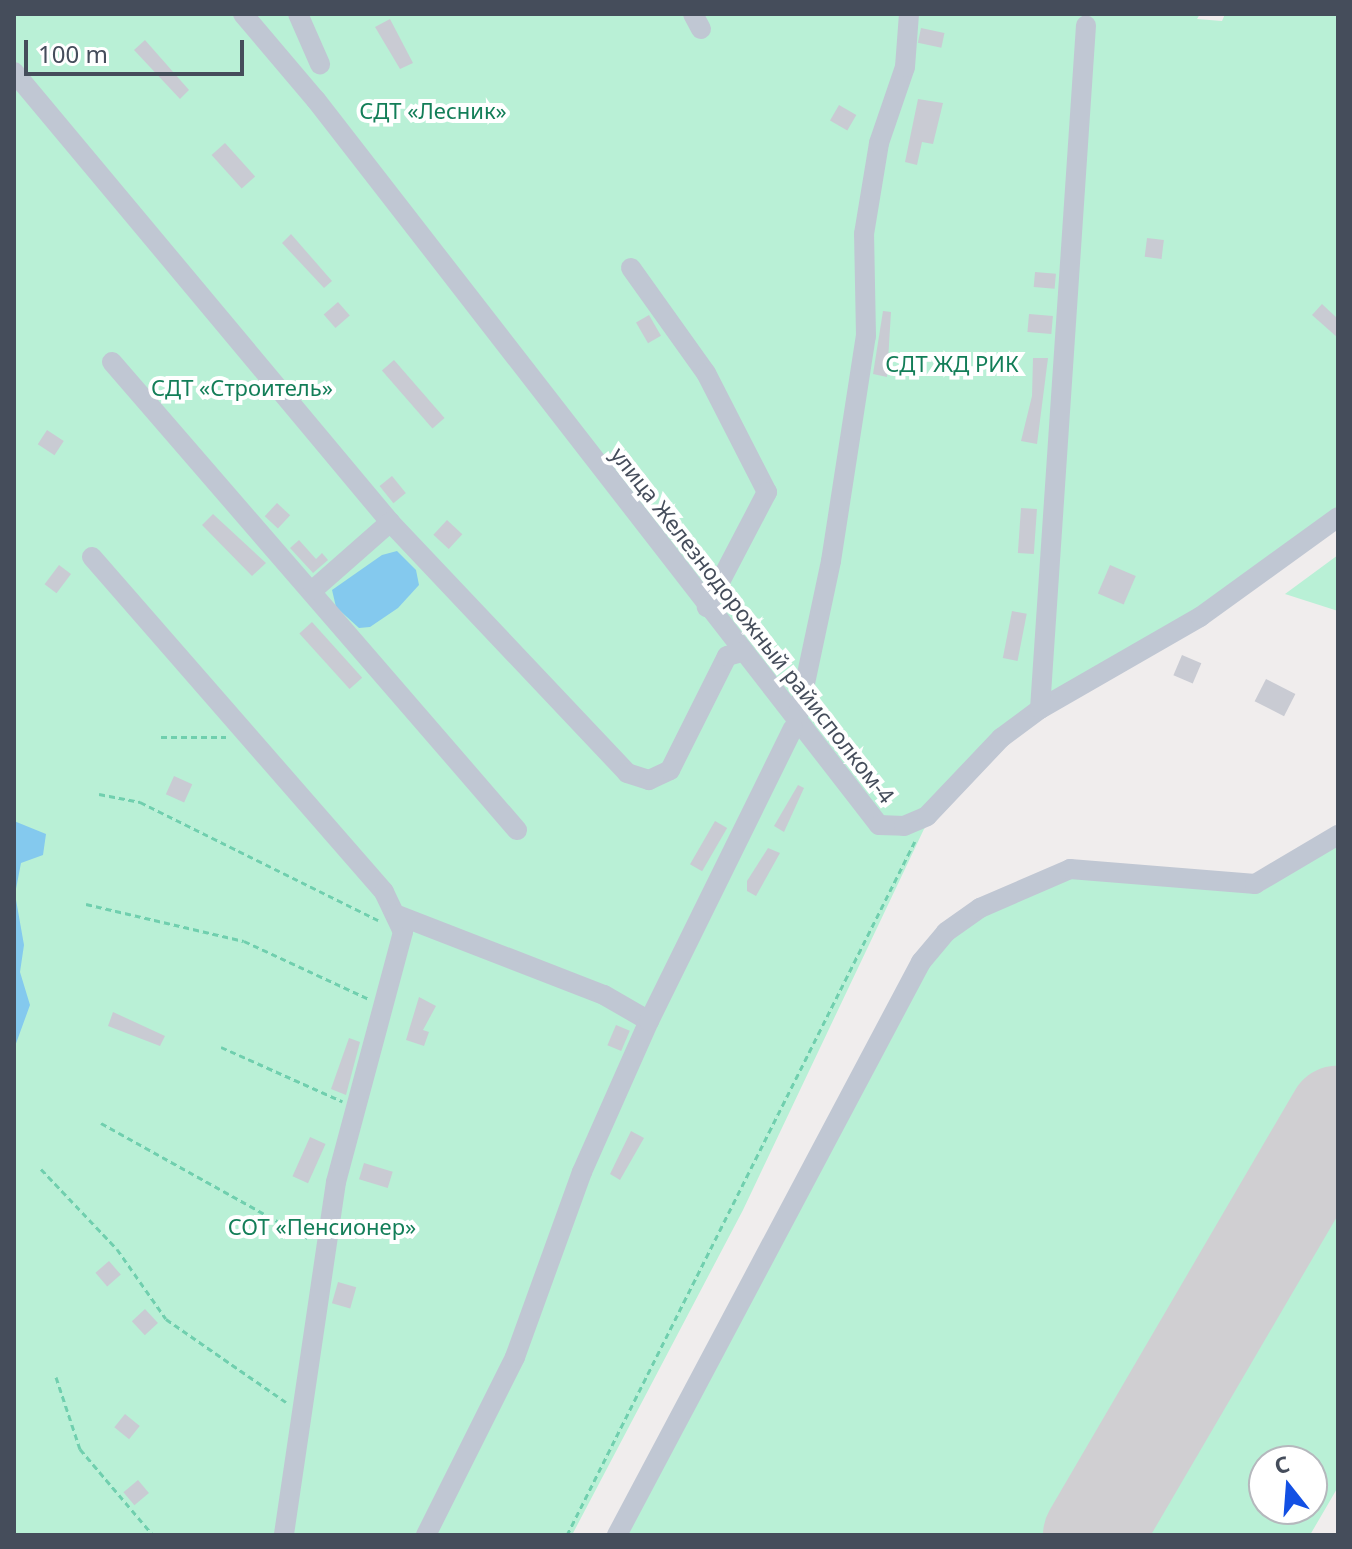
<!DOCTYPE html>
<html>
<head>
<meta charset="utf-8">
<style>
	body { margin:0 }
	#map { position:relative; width:1352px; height:1549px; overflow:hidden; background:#f0eded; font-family:"Noto Sans",sans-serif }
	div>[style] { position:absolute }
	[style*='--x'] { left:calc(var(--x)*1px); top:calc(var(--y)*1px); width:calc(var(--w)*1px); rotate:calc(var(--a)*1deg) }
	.green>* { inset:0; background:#b9f0d6 }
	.water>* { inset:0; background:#84c9ee }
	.runway>* { height:100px; margin:-50px; padding:0 50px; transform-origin:50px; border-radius:50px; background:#d0cfd2 }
	.building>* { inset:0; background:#c9cbd3; transform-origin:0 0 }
	.path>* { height:3px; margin-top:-1.5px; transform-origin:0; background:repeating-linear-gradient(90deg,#70cfae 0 6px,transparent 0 10px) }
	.minor>* { height:20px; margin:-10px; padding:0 10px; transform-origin:10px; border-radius:10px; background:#c0c7d3 }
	span { translate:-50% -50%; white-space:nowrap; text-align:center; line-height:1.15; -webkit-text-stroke:8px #fff; paint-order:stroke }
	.park-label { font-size:22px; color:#137e58 }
	.street-label { font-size:22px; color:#454d5b }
	.frame { position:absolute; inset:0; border:16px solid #454d5b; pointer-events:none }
	.north { position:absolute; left:1248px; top:1445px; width:80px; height:80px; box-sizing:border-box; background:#fff; border:2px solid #b5b8bd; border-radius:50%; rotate:343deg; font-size:22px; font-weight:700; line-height:32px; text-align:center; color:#454d5b }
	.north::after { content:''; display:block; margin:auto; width:28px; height:36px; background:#1350e4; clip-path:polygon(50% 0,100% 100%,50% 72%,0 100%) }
	.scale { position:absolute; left:24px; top:40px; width:220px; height:36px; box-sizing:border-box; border:4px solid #454d5b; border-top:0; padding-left:10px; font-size:24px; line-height:28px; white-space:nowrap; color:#454d5b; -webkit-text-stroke:6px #fff; paint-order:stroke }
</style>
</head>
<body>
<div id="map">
	<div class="green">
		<div style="clip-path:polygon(14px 14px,1200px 14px,1197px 19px,1222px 21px,1225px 14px,1338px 14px,1338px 523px,1000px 741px,924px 829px,743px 1210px,572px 1535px,14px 1535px)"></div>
		<div style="clip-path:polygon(1338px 555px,1338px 611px,1285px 594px)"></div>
		<div style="clip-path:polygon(evenodd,1338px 840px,1338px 1487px,1310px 1535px,626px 1535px,931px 958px,979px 914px,1076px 874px,1261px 892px,1338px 840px,1264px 1461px,1312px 1461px,1312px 1509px,1264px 1509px,1264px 1461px)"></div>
	</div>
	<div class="water">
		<div style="clip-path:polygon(397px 551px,416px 570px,419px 585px,398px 608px,370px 627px,359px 628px,336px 607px,332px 590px,382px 555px)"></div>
		<div style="clip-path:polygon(14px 821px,46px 834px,43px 855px,21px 863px,15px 894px,24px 945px,20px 972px,30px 1005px,14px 1049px)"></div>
	</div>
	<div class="runway">
		<div style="--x:1093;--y:1535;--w:486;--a:-59.7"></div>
	</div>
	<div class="building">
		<div style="clip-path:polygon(390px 19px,413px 63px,400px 69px,375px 27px)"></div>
		<div style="left:921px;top:28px;width:24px;height:15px;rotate:12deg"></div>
		<div style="clip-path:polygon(145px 40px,189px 90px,180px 99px,134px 50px)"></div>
		<div style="clip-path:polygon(918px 99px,943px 103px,933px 144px,922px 142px,917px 165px,905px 162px)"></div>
		<div style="left:839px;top:105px;width:20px;height:18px;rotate:30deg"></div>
		<div style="left:225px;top:143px;width:45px;height:18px;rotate:48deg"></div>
		<div style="clip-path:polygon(291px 234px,332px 281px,324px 288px,282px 243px)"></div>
		<div style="left:1147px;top:238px;width:17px;height:19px;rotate:7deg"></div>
		<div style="left:1035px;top:272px;width:21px;height:15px;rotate:5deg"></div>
		<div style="left:338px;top:302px;width:18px;height:19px;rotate:49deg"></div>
		<div style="clip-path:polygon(1322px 304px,1338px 319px,1338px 338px,1312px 315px)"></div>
		<div style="clip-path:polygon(883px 311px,891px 312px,887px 377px,873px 374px)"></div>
		<div style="left:1029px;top:314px;width:24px;height:18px;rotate:5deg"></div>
		<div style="left:649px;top:315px;width:24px;height:15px;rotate:60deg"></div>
		<div style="clip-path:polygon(1033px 358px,1048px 358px,1037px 444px,1021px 441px,1032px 396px)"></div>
		<div style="left:394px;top:360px;width:77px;height:16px;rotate:49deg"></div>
		<div style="left:47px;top:430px;width:20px;height:17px;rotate:33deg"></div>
		<div style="left:392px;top:476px;width:22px;height:16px;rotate:51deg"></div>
		<div style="left:277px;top:503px;width:18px;height:18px;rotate:43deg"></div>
		<div style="left:1021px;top:508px;width:16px;height:45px;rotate:4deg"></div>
		<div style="clip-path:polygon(213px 514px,266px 563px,252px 576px,202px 525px)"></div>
		<div style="left:447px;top:520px;width:21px;height:20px;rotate:43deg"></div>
		<div style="clip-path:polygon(299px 540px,316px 559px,322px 553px,328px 560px,313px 573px,290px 548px)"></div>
		<div style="left:59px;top:565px;width:15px;height:24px;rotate:37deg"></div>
		<div style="left:1110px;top:565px;width:28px;height:31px;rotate:23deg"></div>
		<div style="left:1012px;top:611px;width:15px;height:48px;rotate:11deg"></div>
		<div style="left:312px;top:622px;width:75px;height:17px;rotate:48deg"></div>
		<div style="left:1182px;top:655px;width:21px;height:22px;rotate:23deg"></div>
		<div style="left:1266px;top:679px;width:33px;height:25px;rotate:27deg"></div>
		<div style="left:174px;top:776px;width:20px;height:20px;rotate:24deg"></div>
		<div style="clip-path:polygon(798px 785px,804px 788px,784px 832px,774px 826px)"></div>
		<div style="left:715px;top:821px;width:14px;height:50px;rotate:30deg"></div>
		<div style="clip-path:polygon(768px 848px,780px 853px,756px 896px,747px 891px,747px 881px)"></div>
		<div style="clip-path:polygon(419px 997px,436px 1006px,423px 1030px,429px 1032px,424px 1046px,406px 1040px)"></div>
		<div style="clip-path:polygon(113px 1012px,165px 1036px,160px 1046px,108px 1026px)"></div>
		<div style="left:616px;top:1025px;width:15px;height:22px;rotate:23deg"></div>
		<div style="clip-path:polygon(349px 1038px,360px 1042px,346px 1095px,331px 1089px)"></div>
		<div style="clip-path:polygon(631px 1131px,644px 1138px,620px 1180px,610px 1174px)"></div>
		<div style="left:310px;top:1137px;width:17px;height:43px;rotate:24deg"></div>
		<div style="left:364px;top:1163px;width:30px;height:17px;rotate:17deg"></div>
		<div style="left:109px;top:1261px;width:18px;height:18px;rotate:49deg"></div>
		<div style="left:338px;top:1282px;width:19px;height:22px;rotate:16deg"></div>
		<div style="left:145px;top:1309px;width:19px;height:18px;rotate:47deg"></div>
		<div style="left:125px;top:1414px;width:19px;height:17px;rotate:39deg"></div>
		<div style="left:138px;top:1480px;width:17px;height:19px;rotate:50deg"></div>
	</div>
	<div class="path">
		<div style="--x:161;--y:737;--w:65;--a:0"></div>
		<div style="--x:99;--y:794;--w:42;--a:11"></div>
		<div style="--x:140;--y:802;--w:266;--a:26.4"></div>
		<div style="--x:86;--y:904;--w:162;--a:13.2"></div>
		<div style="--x:244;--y:941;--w:138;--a:24.9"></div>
		<div style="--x:221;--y:1047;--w:133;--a:24.1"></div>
		<div style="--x:101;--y:1123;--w:238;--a:29.1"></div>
		<div style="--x:41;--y:1169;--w:110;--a:46.5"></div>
		<div style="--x:117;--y:1249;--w:85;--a:55"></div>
		<div style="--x:166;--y:1319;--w:146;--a:34.7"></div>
		<div style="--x:56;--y:1377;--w:76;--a:71.6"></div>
		<div style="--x:80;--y:1449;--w:113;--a:49.7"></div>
		<div style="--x:567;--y:1535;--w:776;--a:-63.37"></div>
	</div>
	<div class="minor">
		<div style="--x:243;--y:14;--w:113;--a:49.7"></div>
		<div style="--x:316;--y:100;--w:918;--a:52.17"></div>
		<div style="--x:879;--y:825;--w:25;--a:2"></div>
		<div style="--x:904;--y:826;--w:25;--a:-23"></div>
		<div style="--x:927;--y:816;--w:108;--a:-46.5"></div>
		<div style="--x:1001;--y:738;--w:49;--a:-36.6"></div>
		<div style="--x:1040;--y:709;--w:185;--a:-29.9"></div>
		<div style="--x:1200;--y:617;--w:170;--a:-35.9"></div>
		<div style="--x:298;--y:14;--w:55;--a:66.3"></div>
		<div style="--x:693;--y:14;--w:17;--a:62"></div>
		<div style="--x:14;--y:72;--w:586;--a:50.12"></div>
		<div style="--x:390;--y:522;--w:345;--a:46.6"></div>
		<div style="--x:627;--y:773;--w:23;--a:18"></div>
		<div style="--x:649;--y:780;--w:23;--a:-25"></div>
		<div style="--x:670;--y:770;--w:127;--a:-63.4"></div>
		<div style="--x:727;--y:656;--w:16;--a:-15"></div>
		<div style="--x:631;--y:268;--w:129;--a:54.5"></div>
		<div style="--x:706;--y:373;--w:134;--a:62.9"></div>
		<div style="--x:767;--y:492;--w:130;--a:117.6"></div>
		<div style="--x:112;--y:362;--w:619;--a:49.13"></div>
		<div style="--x:92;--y:557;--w:444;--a:48.9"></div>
		<div style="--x:384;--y:892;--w:44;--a:64.6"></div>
		<div style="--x:403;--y:932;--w:259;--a:105"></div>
		<div style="--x:336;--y:1182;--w:357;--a:98.4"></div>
		<div style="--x:313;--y:590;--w:103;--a:-41.4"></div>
		<div style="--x:1040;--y:709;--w:685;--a:-86.15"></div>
		<div style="--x:797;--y:721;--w:164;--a:-78"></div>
		<div style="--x:831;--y:561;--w:228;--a:-81.2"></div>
		<div style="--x:866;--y:336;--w:102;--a:-91.1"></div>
		<div style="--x:864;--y:234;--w:92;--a:-80.6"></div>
		<div style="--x:879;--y:143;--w:80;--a:-71.1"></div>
		<div style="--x:905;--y:67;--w:53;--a:-85.7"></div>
		<div style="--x:395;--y:914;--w:224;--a:21.2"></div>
		<div style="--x:604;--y:995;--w:52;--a:30"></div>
		<div style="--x:426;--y:1535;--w:199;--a:-63.4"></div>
		<div style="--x:515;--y:1357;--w:197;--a:-70.1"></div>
		<div style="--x:582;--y:1172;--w:165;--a:-66.1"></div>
		<div style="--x:649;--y:1021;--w:326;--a:-63.8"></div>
		<div style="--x:617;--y:1535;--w:649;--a:-62.05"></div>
		<div style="--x:921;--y:962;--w:39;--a:-50"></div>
		<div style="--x:946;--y:932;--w:42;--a:-35.2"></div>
		<div style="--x:980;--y:908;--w:98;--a:-23.4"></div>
		<div style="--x:1070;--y:869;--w:186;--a:4.6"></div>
		<div style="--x:1255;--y:884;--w:96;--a:-30.6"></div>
	</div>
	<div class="park-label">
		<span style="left:433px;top:111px">СДТ «Лесник»</span>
		<span style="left:952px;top:364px">СДТ ЖД РИК</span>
		<span style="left:242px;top:388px">СДТ «Строитель»</span>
		<span style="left:322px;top:1227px">СОТ «Пенсионер»</span>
	</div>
	<div class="street-label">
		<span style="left:753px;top:625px;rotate:52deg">улица Железнодорожный райисполком-4</span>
	</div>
	<div class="frame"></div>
	<div class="north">С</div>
	<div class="scale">100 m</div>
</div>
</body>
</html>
